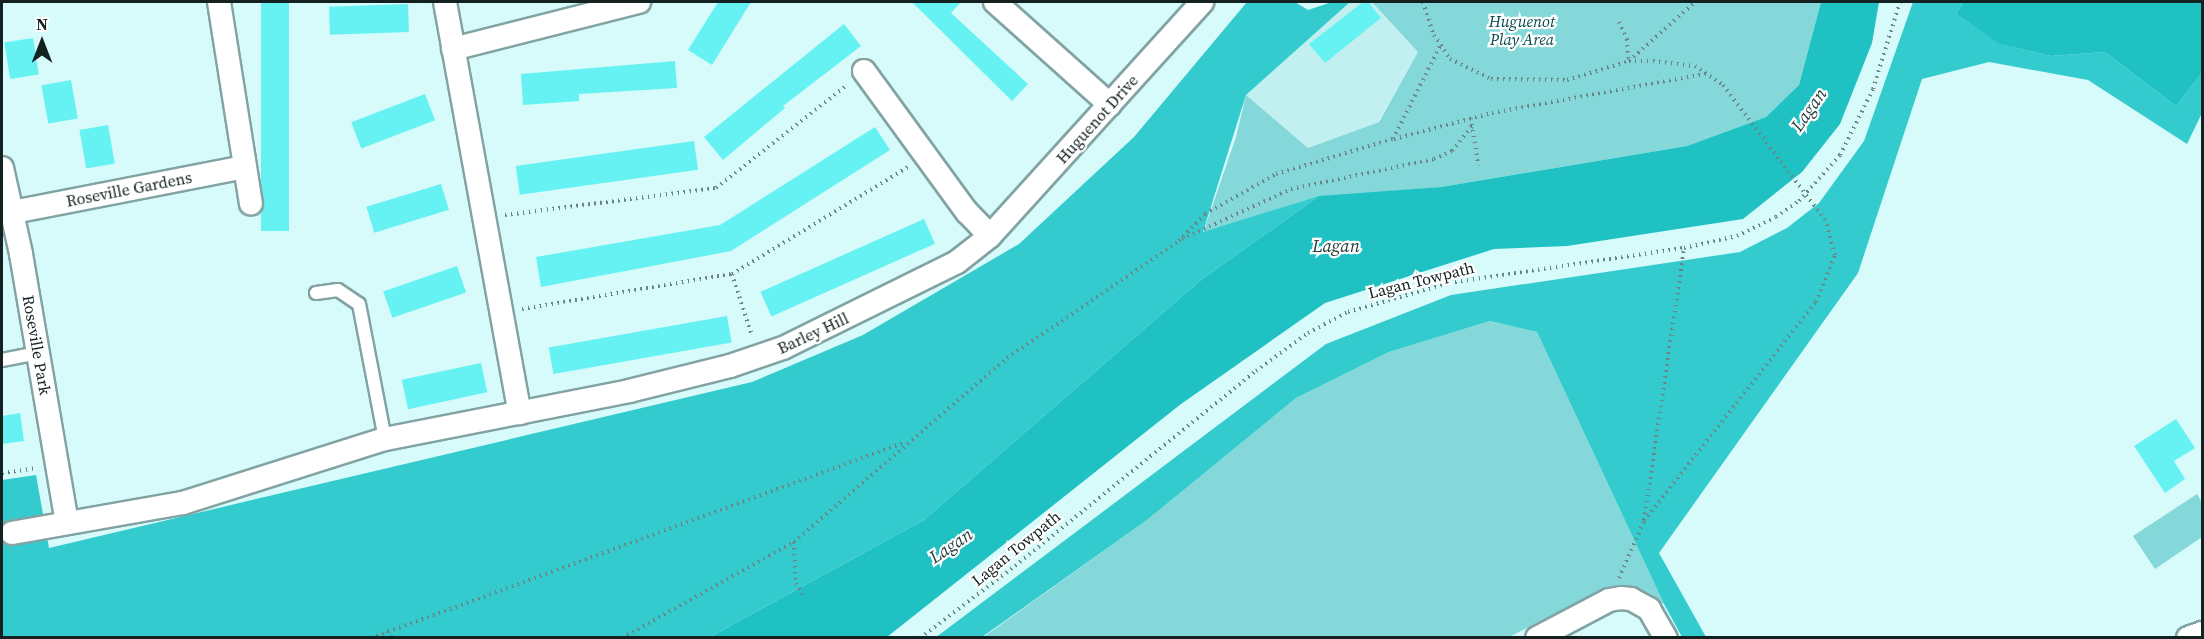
<!DOCTYPE html>
<html>
<head>
<meta charset="utf-8">
<style>
	body { margin:0 }
	#map { position:relative; width:2204px; height:639px; overflow:hidden; background:#d7fafa; font-family:"Source Serif 4",serif }
	div>[style] { position:absolute }
	[style*='--x'] { left:calc(var(--x)*1px); top:calc(var(--y)*1px); width:calc(var(--w)*1px); rotate:calc(var(--a)*1deg) }
	.built>* { inset:0; background:#c2efef }
	.green>* { inset:0; background:#85d8d9 }
	.forest>* { inset:0; background:#33cbcd }
	.water>* { inset:0; background:#20c1c3 }
	.building>* { inset:0; background:#66f2f3; transform-origin:0 0 }
	.path>* { height:4px; margin-top:-2px; transform-origin:0; background:repeating-linear-gradient(90deg,#6d8484 0 1.5px,transparent 0 6px) }
	.roads { filter:drop-shadow(2px 0 #82a3a3) drop-shadow(-2px 0 #82a3a3) drop-shadow(0 2px #82a3a3) drop-shadow(0 -2px #82a3a3) }
	.service>* { height:12px; margin:-6px; padding:0 6px; transform-origin:6px; border-radius:6px; background:#fff }
	.minor>* { height:22px; margin:-11px; padding:0 11px; transform-origin:11px; border-radius:11px; background:#fff }
	.path-bridge>* { height:4px; margin-top:-2px; transform-origin:0; background:repeating-linear-gradient(90deg,#6d8484 0 1.5px,transparent 0 6px) }
	span { translate:-50% -50%; white-space:nowrap; text-align:center; line-height:1.15; -webkit-text-stroke:4.5px #fff; paint-order:stroke }
	.park-label { font-size:16px; color:#084a4b; font-style:italic }
	.street-label { font-size:16px; color:#142121 }
	.water-label { font-size:18px; color:#253e3e; font-style:italic }
	.frame { position:absolute; inset:0; border:3px solid #142121; pointer-events:none }
	.north { position:absolute; left:12px; top:12px; width:60px; height:60px; -webkit-text-stroke:4px #fff; paint-order:stroke; rotate:0deg; font-size:16px; font-weight:700; line-height:24px; text-align:center; color:#142121 }
	.north::after { content:''; display:block; margin:auto; width:21px; height:27px; background:#142121; clip-path:polygon(50% 0,100% 100%,50% 72%,0 100%) }
</style>
</head>
<body>
<div id="map">
	<div class="built">
		<div style="clip-path:polygon(1350px 2px,1372px 2px,1418px 52px,1378px 122px,1308px 148px,1246px 95px)"></div>
	</div>
	<div class="green">
		<div style="clip-path:polygon(1372px 2px,1821px 2px,1799px 85px,1766px 117px,1687px 146px,1441px 187px,1313px 198px,1203px 233px,1236px 137px,1246px 95px,1308px 148px,1379px 122px,1418px 52px)"></div>
		<div style="clip-path:polygon(1490px 321px,1537px 332px,1664px 604px,1629px 593px,1594px 594px,1509px 637px,982px 638px,1147px 520px,1296px 398px,1389px 352px)"></div>
		<div style="clip-path:polygon(2197px 494px,2202px 503px,2202px 537px,2155px 569px,2133px 536px)"></div>
	</div>
	<div class="forest">
		<div style="clip-path:polygon(1247px 2px,1295px 2px,1308px 10px,1332px 2px,1350px 2px,1246px 95px,1203px 232px,1319px 196px,1201px 280px,924px 520px,710px 637px,2px 637px,2px 480px,36px 475px,49px 548px,752px 382px,863px 335px,1019px 244px,1134px 137px)"></div>
		<div style="clip-path:polygon(1913px 2px,1963px 2px,1956px 14px,2001px 44px,2051px 56px,2105px 52px,2176px 106px,2202px 73px,2202px 113px,2187px 144px,2088px 80px,1989px 62px,1922px 79px,1858px 273px,1659px 553px,1706px 637px,1682px 637px,1664px 604px,1537px 332px,1490px 321px,1389px 352px,1296px 398px,1147px 520px,982px 637px,935px 638px,1326px 344px,1451px 295px,1740px 252px,1787px 228px,1819px 203px,1864px 141px)"></div>
	</div>
	<div class="water">
		<div style="clip-path:polygon(1821px 2px,1879px 2px,1872px 43px,1840px 124px,1802px 172px,1743px 219px,1567px 246px,1494px 249px,1325px 303px,1181px 404px,887px 637px,710px 637px,924px 520px,1201px 280px,1319px 196px,1441px 187px,1687px 146px,1766px 117px,1799px 85px)"></div>
		<div style="clip-path:polygon(1963px 2px,2202px 2px,2202px 73px,2176px 106px,2105px 52px,2051px 56px,2000px 44px,1956px 14px)"></div>
	</div>
	<div class="building">
		<div style="left:261px;top:2px;width:28px;height:229px"></div>
		<div style="clip-path:polygon(718px 2px,751px 2px,712px 65px,688px 50px)"></div>
		<div style="clip-path:polygon(912px 2px,961px 2px,951px 13px,1028px 84px,1012px 101px)"></div>
		<div style="clip-path:polygon(1363px 2px,1368px 2px,1381px 18px,1325px 63px,1309px 44px)"></div>
		<div style="left:408px;top:4px;width:28px;height:79px;rotate:88deg"></div>
		<div style="clip-path:polygon(844px 24px,861px 46px,783px 106px,785px 108px,723px 160px,704px 137px)"></div>
		<div style="left:33px;top:38px;width:37px;height:29px;rotate:81deg"></div>
		<div style="clip-path:polygon(675px 61px,677px 88px,579px 94px,579px 101px,523px 105px,521px 74px)"></div>
		<div style="left:71px;top:80px;width:39px;height:30px;rotate:80deg"></div>
		<div style="left:425px;top:94px;width:28px;height:79px;rotate:69deg"></div>
		<div style="left:108px;top:125px;width:39px;height:29px;rotate:80deg"></div>
		<div style="clip-path:polygon(875px 127px,890px 150px,731px 251px,541px 287px,536px 257px,720px 225px)"></div>
		<div style="left:694px;top:141px;width:29px;height:180px;rotate:82deg"></div>
		<div style="left:441px;top:184px;width:27px;height:78px;rotate:73deg"></div>
		<div style="left:924px;top:219px;width:27px;height:179px;rotate:66deg"></div>
		<div style="left:457px;top:266px;width:28px;height:78px;rotate:71deg"></div>
		<div style="left:727px;top:316px;width:27px;height:181px;rotate:80deg"></div>
		<div style="left:481px;top:363px;width:30px;height:81px;rotate:78deg"></div>
		<div style="clip-path:polygon(20px 413px,24px 441px,2px 444px,2px 416px)"></div>
		<div style="clip-path:polygon(2176px 419px,2195px 448px,2174px 461px,2185px 479px,2165px 493px,2134px 446px)"></div>
	</div>
	<div class="path">
		<div style="--x:1423;--y:2;--w:35;--a:72"></div>
		<div style="--x:1434;--y:35;--w:29;--a:56"></div>
		<div style="--x:1450;--y:59;--w:46;--a:26"></div>
		<div style="--x:1491;--y:79;--w:76;--a:0.8"></div>
		<div style="--x:1567;--y:80;--w:65;--a:-17"></div>
		<div style="--x:1629;--y:61;--w:24;--a:0"></div>
		<div style="--x:1653;--y:61;--w:42;--a:6.8"></div>
		<div style="--x:1695;--y:66;--w:34;--a:34"></div>
		<div style="--x:1619;--y:22;--w:19;--a:65"></div>
		<div style="--x:1627;--y:39;--w:22;--a:85"></div>
		<div style="--x:1629;--y:61;--w:89;--a:-41.8"></div>
		<div style="--x:1471;--y:118;--w:48;--a:81.5"></div>
		<div style="--x:1394;--y:139;--w:101;--a:-14.9"></div>
		<div style="--x:1492;--y:113;--w:221;--a:-10.4"></div>
		<div style="--x:505;--y:215;--w:213;--a:-7.3"></div>
		<div style="--x:716;--y:188;--w:167;--a:-38.2"></div>
		<div style="--x:1182;--y:239;--w:120;--a:-24.6"></div>
		<div style="--x:1291;--y:189;--w:146;--a:-11.8"></div>
		<div style="--x:1434;--y:159;--w:20;--a:-24"></div>
		<div style="--x:1452;--y:151;--w:32;--a:-51"></div>
		<div style="--x:732;--y:274;--w:65;--a:72.1"></div>
		<div style="--x:522;--y:309;--w:213;--a:-9.5"></div>
		<div style="--x:732;--y:274;--w:206;--a:-31.3"></div>
		<div style="--x:2;--y:473;--w:34;--a:-8"></div>
		<div style="--x:1644;--y:520;--w:275;--a:-81.6"></div>
		<div style="--x:794;--y:542;--w:41;--a:87.2"></div>
		<div style="--x:796;--y:583;--w:13;--a:61"></div>
		<div style="--x:1619;--y:578;--w:62;--a:-66.3"></div>
		<div style="--x:1644;--y:521;--w:278;--a:-51.9"></div>
		<div style="--x:1816;--y:302;--w:51;--a:-68"></div>
		<div style="--x:1835;--y:255;--w:35;--a:-105"></div>
		<div style="--x:387;--y:631;--w:9;--a:54"></div>
		<div style="--x:371;--y:638;--w:567;--a:-20.13"></div>
		<div style="--x:622;--y:638;--w:197;--a:-29.2"></div>
		<div style="--x:794;--y:542;--w:281;--a:-40.8"></div>
		<div style="--x:1007;--y:358;--w:208;--a:-34.2"></div>
		<div style="--x:1179;--y:241;--w:37;--a:-46"></div>
		<div style="--x:1205;--y:214;--w:81;--a:-29.4"></div>
		<div style="--x:1276;--y:174;--w:122;--a:-16.7"></div>
		<div style="--x:1393;--y:139;--w:104;--a:-63.2"></div>
		<div style="--x:920;--y:638;--w:119;--a:-37.2"></div>
		<div style="--x:1015;--y:566;--w:310;--a:-39"></div>
		<div style="--x:1256;--y:371;--w:64;--a:-36.2"></div>
		<div style="--x:1308;--y:333;--w:45;--a:-27.7"></div>
		<div style="--x:1348;--y:312;--w:105;--a:-16"></div>
		<div style="--x:1449;--y:283;--w:238;--a:-8.5"></div>
		<div style="--x:1684;--y:248;--w:54;--a:-12.8"></div>
		<div style="--x:1737;--y:236;--w:43;--a:-26"></div>
		<div style="--x:1776;--y:217;--w:28;--a:-35"></div>
		<div style="--x:1799;--y:201;--w:62;--a:-48.3"></div>
		<div style="--x:1840;--y:155;--w:74;--a:-63.4"></div>
		<div style="--x:1873;--y:89;--w:91;--a:-72.8"></div>
	</div>
	<div class="roads">
		<div class="service">
			<div style="--x:316;--y:293;--w:22;--a:-8"></div>
			<div style="--x:338;--y:290;--w:25;--a:34"></div>
			<div style="--x:359;--y:304;--w:137;--a:79.1"></div>
			<div style="--x:2;--y:360;--w:38;--a:-11"></div>
		</div>
		<div class="minor">
			<div style="--x:219;--y:2;--w:204;--a:81"></div>
			<div style="--x:445;--y:2;--w:418;--a:79.7"></div>
			<div style="--x:995;--y:2;--w:154;--a:41.8"></div>
			<div style="--x:453;--y:49;--w:192;--a:-14.2"></div>
			<div style="--x:864;--y:71;--w:175;--a:53.9"></div>
			<div style="--x:967;--y:212;--w:33;--a:46"></div>
			<div style="--x:2;--y:168;--w:88;--a:77.5"></div>
			<div style="--x:21;--y:254;--w:273;--a:80.3"></div>
			<div style="--x:13;--y:212;--w:236;--a:-11"></div>
			<div style="--x:12;--y:533;--w:174;--a:-10"></div>
			<div style="--x:183;--y:503;--w:212;--a:-17.6"></div>
			<div style="--x:385;--y:439;--w:249;--a:-11.1"></div>
			<div style="--x:629;--y:391;--w:104;--a:-13.9"></div>
			<div style="--x:730;--y:366;--w:56;--a:-18.8"></div>
			<div style="--x:783;--y:348;--w:194;--a:-26.3"></div>
			<div style="--x:957;--y:262;--w:42;--a:-38.2"></div>
			<div style="--x:990;--y:236;--w:316;--a:-47.8"></div>
			<div style="--x:1537;--y:638;--w:81;--a:-27.8"></div>
			<div style="--x:1609;--y:600;--w:12;--a:-9"></div>
			<div style="--x:1621;--y:598;--w:10;--a:6"></div>
			<div style="--x:1631;--y:599;--w:21;--a:29"></div>
			<div style="--x:1649;--y:609;--w:34;--a:60"></div>
			<div style="--x:2188;--y:638;--w:15;--a:-20"></div>
		</div>
	</div>
	<div class="path-bridge">
		<div style="--x:1723;--y:85;--w:171;--a:52.9"></div>
	</div>
	<div class="park-label">
		<span style="left:1522px;top:30px">Huguenot<br>Play Area</span>
	</div>
	<div class="street-label">
		<span style="left:1097px;top:119px;rotate:-48deg">Huguenot Drive</span>
		<span style="left:129px;top:189px;rotate:-11deg">Roseville Gardens</span>
		<span style="left:1421px;top:280px;rotate:-14deg">Lagan Towpath</span>
		<span style="left:813px;top:333px;rotate:-25deg">Barley Hill</span>
		<span style="left:37px;top:345px;rotate:80deg">Roseville Park</span>
		<span style="left:1016px;top:548px;rotate:-39deg">Lagan Towpath</span>
	</div>
	<div class="water-label">
		<span style="left:1809px;top:110px;rotate:-55deg">Lagan</span>
		<span style="left:1336px;top:246px">Lagan</span>
		<span style="left:951px;top:546px;rotate:-34deg">Lagan</span>
	</div>
	<div class="frame"></div>
	<div class="north">N</div>
</div>
</body>
</html>
